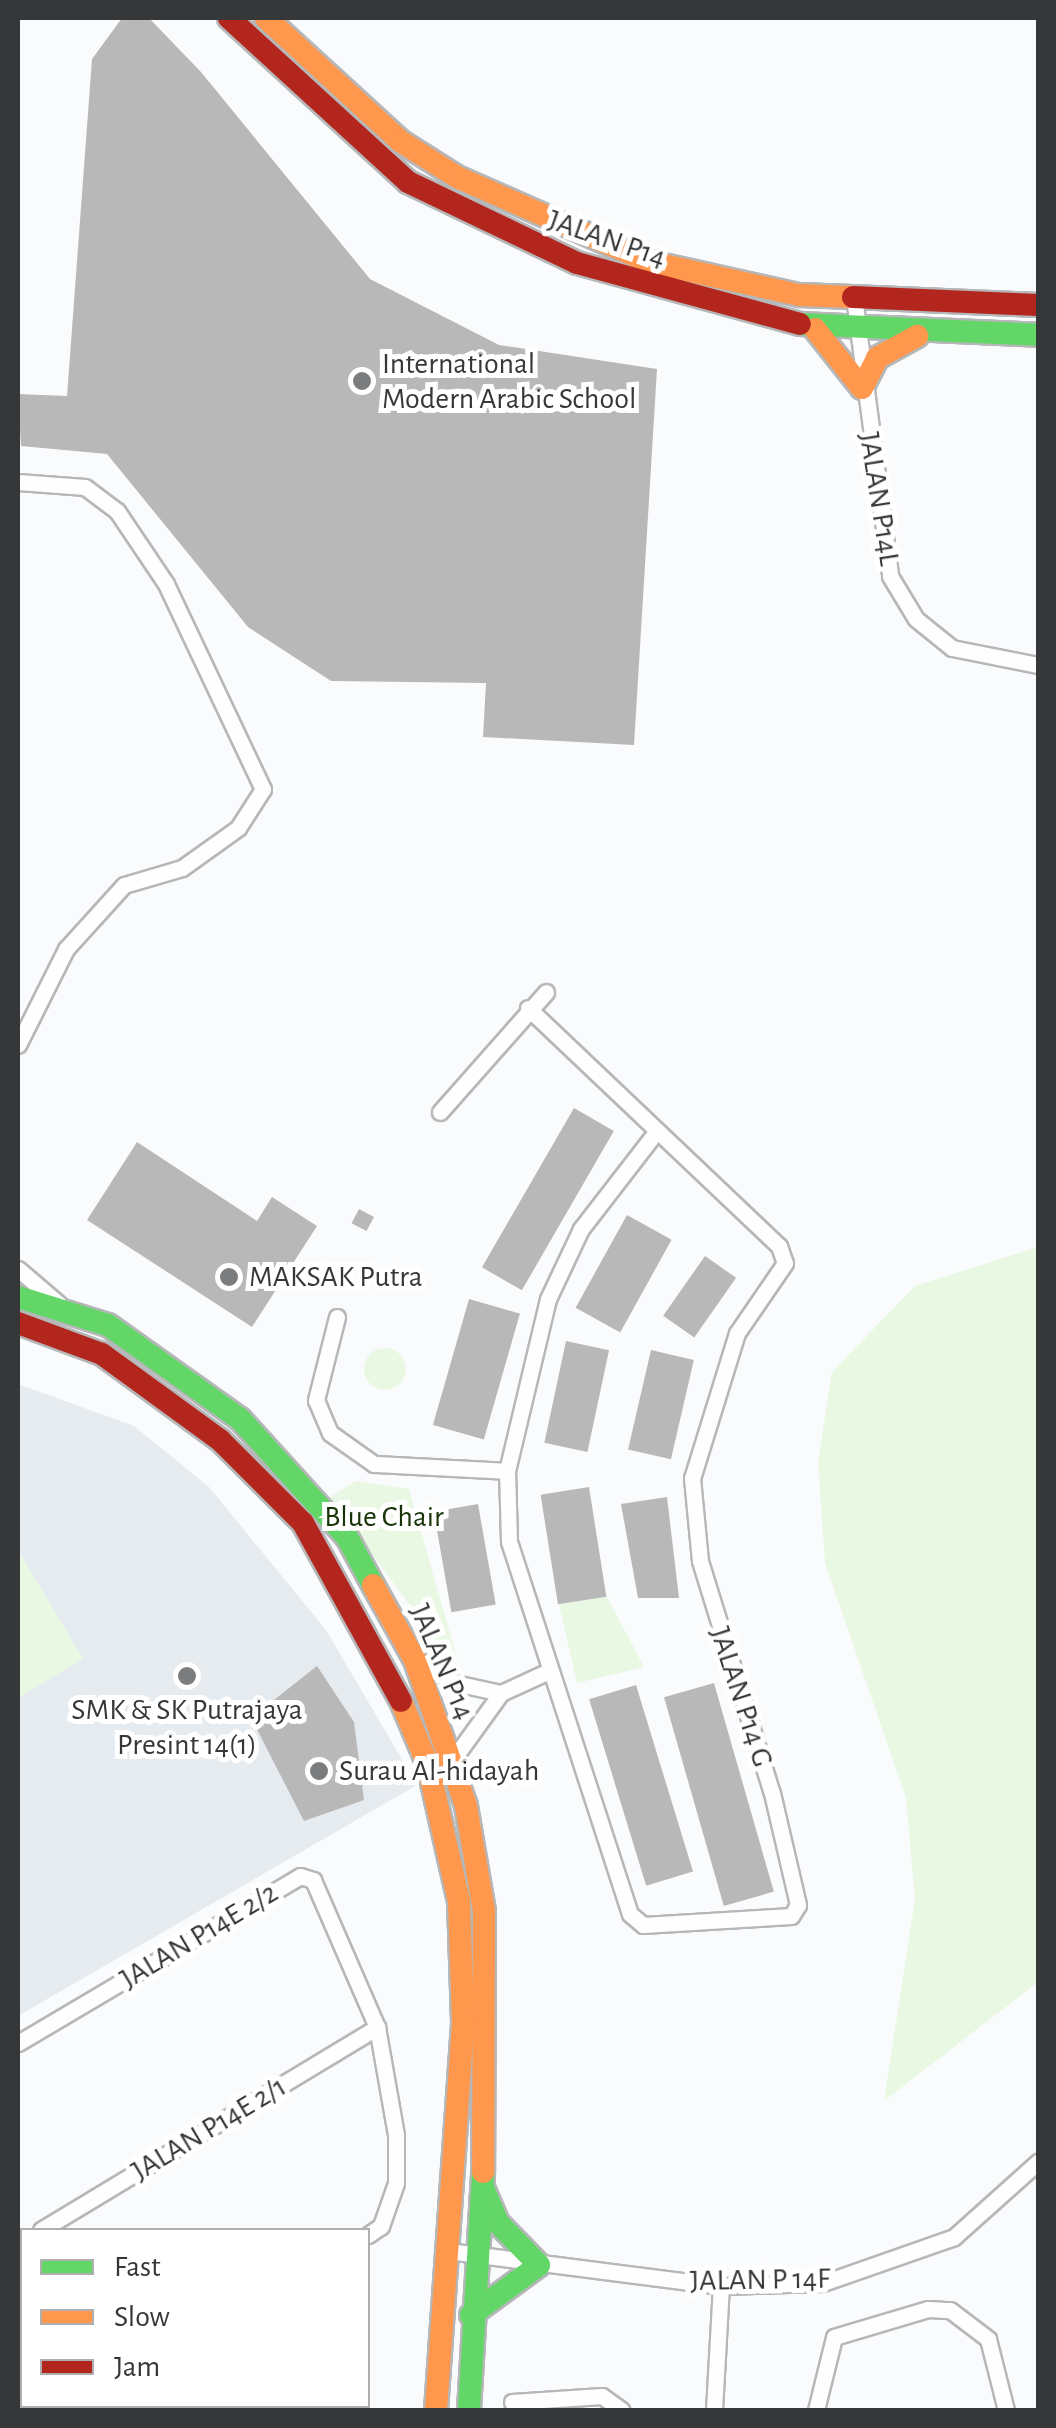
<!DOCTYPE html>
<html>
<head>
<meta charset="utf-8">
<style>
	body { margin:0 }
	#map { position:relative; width:1056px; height:2428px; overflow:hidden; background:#fafbfd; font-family:"Alegreya Sans",sans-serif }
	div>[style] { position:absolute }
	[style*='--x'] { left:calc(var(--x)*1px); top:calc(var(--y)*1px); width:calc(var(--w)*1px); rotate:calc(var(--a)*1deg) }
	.built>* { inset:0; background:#e6ebf0 }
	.green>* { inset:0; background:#e8f8e3 }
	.round { border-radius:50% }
	.building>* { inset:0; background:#b9b8b9; transform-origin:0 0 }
	.roads { filter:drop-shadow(2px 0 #b6b7b8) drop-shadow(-2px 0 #b6b7b8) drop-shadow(0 2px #b6b7b8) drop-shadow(0 -2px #b6b7b8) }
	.street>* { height:15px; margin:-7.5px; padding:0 7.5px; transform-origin:7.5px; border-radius:7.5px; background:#fefeff }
	.fast>* { height:22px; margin:-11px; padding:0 11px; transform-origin:11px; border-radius:11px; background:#63d668 }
	.slow>* { height:22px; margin:-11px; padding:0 11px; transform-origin:11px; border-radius:11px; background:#ff974d }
	.jam>* { height:22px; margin:-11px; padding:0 11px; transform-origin:11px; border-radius:11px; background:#b3261e }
	.dots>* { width:28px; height:28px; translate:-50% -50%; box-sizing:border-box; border:5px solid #fff; border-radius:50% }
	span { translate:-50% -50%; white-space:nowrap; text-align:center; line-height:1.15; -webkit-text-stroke:10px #fff; paint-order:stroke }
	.street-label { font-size:30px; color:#363738 }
	.poi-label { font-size:30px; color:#363738 }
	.left { translate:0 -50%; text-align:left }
	.park-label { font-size:30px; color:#173308 }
	.frame { position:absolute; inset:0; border:20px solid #363738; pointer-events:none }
	.legend { position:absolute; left:20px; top:2228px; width:350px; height:180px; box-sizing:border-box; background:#fff; border:2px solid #afafaf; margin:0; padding:12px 18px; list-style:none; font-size:30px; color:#363738 }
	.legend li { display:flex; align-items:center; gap:20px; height:50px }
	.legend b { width:50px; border:2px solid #afafaf }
</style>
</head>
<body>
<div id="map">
	<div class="built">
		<div style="clip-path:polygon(18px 1384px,134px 1426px,209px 1487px,326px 1630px,417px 1785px,18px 2016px)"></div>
	</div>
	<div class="green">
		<div style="clip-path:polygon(1038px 1247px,1038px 1982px,884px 2101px,915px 1899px,906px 1798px,825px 1563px,818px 1462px,832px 1372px,915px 1286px)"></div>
		<div class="round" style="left:364px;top:1348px;width:42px;height:42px"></div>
		<div style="clip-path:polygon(356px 1481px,409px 1489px,462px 1676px,330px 1497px)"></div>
		<div style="clip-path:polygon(18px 1550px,83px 1659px,18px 1698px)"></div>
		<div style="clip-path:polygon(607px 1597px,644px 1667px,577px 1683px,559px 1604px)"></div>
	</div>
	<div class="building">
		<div style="clip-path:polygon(122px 18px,149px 18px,201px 72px,370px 279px,499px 345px,657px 369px,634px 745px,483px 737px,486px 683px,331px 681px,248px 627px,107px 454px,21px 446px,18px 394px,67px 396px,92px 59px)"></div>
		<div style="left:574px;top:1108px;width:46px;height:184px;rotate:30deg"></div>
		<div style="clip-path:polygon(137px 1142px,257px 1221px,272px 1197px,317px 1226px,252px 1327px,87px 1220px)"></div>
		<div style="left:359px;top:1209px;width:17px;height:16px;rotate:28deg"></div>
		<div style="left:627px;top:1215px;width:51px;height:106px;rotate:29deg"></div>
		<div style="left:705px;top:1256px;width:38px;height:73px;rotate:35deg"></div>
		<div style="left:469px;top:1299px;width:53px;height:131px;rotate:16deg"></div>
		<div style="left:566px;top:1341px;width:44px;height:104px;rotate:12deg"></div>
		<div style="left:651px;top:1350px;width:44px;height:102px;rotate:13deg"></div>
		<div style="left:589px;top:1487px;width:111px;height:49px;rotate:81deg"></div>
		<div style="clip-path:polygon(667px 1497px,679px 1598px,638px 1598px,621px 1504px)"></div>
		<div style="left:478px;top:1504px;width:102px;height:45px;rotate:80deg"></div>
		<div style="clip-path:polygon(317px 1666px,354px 1722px,364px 1800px,304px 1821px,251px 1718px)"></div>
		<div style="left:714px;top:1683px;width:217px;height:52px;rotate:74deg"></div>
		<div style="left:636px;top:1685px;width:195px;height:49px;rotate:73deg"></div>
	</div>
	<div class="roads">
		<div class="street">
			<div style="--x:854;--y:297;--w:281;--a:82.6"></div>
			<div style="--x:890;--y:576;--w:50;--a:58.8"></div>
			<div style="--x:916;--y:619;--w:46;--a:38.9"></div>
			<div style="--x:952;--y:648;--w:88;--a:11.2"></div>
			<div style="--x:18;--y:482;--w:67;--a:4.3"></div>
			<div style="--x:85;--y:487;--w:40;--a:37"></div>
			<div style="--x:117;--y:511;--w:88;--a:56.1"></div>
			<div style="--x:166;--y:584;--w:227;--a:64.7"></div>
			<div style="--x:263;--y:789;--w:46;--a:122.7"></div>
			<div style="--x:238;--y:828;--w:69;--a:144.5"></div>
			<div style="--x:182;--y:868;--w:60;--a:163.7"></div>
			<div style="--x:124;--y:885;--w:86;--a:132.2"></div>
			<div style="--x:66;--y:949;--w:107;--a:116.6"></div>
			<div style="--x:528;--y:1008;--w:346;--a:43.5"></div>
			<div style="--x:779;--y:1246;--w:18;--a:71"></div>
			<div style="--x:785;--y:1263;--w:85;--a:124.4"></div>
			<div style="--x:737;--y:1333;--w:152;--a:107.2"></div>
			<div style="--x:692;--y:1478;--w:83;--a:84.5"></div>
			<div style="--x:700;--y:1561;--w:243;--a:72.8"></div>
			<div style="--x:772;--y:1793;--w:115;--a:76.9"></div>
			<div style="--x:798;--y:1905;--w:13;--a:122"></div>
			<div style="--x:791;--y:1916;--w:148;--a:176.5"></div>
			<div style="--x:643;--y:1925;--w:17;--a:-140"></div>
			<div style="--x:630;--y:1914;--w:392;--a:-108"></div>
			<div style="--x:509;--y:1541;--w:70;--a:-91.6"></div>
			<div style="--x:507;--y:1471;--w:177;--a:-76.6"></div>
			<div style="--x:548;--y:1299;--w:77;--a:-64.8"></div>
			<div style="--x:581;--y:1229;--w:123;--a:-52.3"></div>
			<div style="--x:440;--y:1112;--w:160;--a:-48.5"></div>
			<div style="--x:18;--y:1269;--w:55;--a:40.6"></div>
			<div style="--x:337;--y:1317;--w:86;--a:104.2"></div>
			<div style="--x:316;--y:1400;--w:36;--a:67"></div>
			<div style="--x:330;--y:1433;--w:54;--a:35.2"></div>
			<div style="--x:374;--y:1464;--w:133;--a:3"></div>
			<div style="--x:415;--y:1660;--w:46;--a:29.9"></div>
			<div style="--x:455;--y:1683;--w:47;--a:12.3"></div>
			<div style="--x:451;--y:1762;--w:85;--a:-54.1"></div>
			<div style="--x:501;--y:1693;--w:53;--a:-24.6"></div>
			<div style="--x:18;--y:2043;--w:328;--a:-30.6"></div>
			<div style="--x:300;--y:1876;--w:14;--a:17"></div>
			<div style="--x:313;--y:1880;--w:160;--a:66.5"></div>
			<div style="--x:377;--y:2027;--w:110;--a:80"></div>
			<div style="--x:396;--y:2135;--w:48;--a:90"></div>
			<div style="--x:396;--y:2183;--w:46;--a:109.2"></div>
			<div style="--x:381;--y:2226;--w:16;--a:145"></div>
			<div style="--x:41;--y:2230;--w:393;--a:-31.1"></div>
			<div style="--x:18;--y:2244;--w:5;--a:-37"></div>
			<div style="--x:448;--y:2251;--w:275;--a:7.3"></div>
			<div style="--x:721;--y:2286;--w:102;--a:-1.7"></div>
			<div style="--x:823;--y:2283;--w:139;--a:-19.3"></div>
			<div style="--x:954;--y:2237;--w:113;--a:-41.8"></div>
			<div style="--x:512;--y:2402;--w:90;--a:-3.8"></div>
			<div style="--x:602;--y:2396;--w:24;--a:36"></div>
			<div style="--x:78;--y:2410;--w:9;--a:-27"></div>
			<div style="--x:714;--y:2410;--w:124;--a:-86.8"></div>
			<div style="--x:816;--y:2410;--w:75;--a:-76.1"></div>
			<div style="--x:834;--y:2337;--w:98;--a:-16.6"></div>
			<div style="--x:928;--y:2309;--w:22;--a:3"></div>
			<div style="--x:950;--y:2310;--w:48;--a:37.3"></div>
			<div style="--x:988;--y:2339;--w:73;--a:75.8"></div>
		</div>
		<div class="fast">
			<div style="--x:800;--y:324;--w:238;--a:2.6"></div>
			<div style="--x:18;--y:1297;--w:94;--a:17.3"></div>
			<div style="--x:108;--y:1325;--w:162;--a:35.5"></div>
			<div style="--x:240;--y:1419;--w:159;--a:47.8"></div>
			<div style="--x:347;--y:1537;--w:55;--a:61.6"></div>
			<div style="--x:471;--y:2315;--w:84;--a:-36.3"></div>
			<div style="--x:539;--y:2265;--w:59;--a:-134.3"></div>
			<div style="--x:498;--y:2223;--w:38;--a:-113"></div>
			<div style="--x:469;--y:2410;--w:238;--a:-86.6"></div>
		</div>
		<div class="slow">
			<div style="--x:266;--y:18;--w:182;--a:42.5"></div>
			<div style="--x:400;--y:141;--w:67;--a:32.3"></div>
			<div style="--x:457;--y:177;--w:211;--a:23.8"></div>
			<div style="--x:650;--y:262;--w:153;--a:12.5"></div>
			<div style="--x:799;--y:295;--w:54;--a:2.1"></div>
			<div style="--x:815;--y:329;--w:75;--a:51.5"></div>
			<div style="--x:862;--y:388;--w:34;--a:-63"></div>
			<div style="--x:877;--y:358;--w:46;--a:-28.8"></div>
			<div style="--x:373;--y:1585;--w:86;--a:60.8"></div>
			<div style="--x:415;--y:1660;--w:155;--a:70.7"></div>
			<div style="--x:466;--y:1806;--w:107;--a:80.3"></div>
			<div style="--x:484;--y:1911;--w:261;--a:90.2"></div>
			<div style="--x:401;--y:1701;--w:69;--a:67.1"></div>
			<div style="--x:428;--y:1765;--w:139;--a:77.2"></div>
			<div style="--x:459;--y:1901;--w:123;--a:88.1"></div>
			<div style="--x:463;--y:2024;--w:387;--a:94"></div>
		</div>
		<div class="jam">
			<div style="--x:229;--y:18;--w:243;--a:42.5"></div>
			<div style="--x:408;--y:182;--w:187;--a:25.6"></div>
			<div style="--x:577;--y:263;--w:231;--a:15.3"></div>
			<div style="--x:853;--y:297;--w:185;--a:2.5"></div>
			<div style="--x:18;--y:1323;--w:90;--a:20.3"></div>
			<div style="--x:102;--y:1354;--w:146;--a:36.1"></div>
			<div style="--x:220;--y:1440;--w:117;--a:45"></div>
			<div style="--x:303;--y:1523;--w:203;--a:61.2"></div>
		</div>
	</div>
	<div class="dots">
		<div style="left:362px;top:381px;background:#7b7c7d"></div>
		<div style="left:229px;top:1277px;background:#7b7c7d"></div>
		<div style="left:187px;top:1676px;background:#7b7c7d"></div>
		<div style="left:319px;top:1771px;background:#7b7c7d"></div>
	</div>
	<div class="street-label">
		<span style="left:607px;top:239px;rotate:19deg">JALAN P14</span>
		<span style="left:879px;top:499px;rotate:81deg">JALAN P14L</span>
		<span style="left:442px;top:1662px;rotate:67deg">JALAN P14</span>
		<span style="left:741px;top:1697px;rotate:72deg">JALAN P14 G</span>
		<span style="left:199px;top:1936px;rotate:-31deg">JALAN P14E 2/2</span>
		<span style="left:209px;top:2129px;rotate:-31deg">JALAN P14E 2/1</span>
		<span style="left:760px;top:2280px;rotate:-1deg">JALAN P 14F</span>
	</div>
	<div class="poi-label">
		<span class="left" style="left:382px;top:381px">International<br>Modern Arabic School</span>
		<span class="left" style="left:249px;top:1277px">MAKSAK Putra</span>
		<span style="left:187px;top:1727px">SMK &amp; SK Putrajaya<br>Presint 14(1)</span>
		<span class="left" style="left:339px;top:1771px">Surau Al-hidayah</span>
	</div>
	<div class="park-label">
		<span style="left:384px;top:1517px">Blue Chair</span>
	</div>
	<div class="frame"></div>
	<ul class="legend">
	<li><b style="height:12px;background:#63d668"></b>Fast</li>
	<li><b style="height:12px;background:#ff974d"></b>Slow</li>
	<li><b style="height:12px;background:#b3261e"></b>Jam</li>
	</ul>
</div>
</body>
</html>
